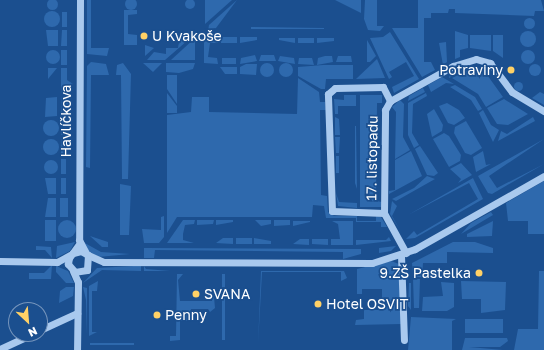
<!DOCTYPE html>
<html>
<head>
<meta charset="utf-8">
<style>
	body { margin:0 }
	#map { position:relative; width:544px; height:350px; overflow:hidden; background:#1b4f8f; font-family:"Golos Text",sans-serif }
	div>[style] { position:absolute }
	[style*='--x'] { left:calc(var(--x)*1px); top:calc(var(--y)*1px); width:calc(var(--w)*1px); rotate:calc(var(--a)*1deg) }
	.green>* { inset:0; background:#2e69ad; transform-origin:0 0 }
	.round { border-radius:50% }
	.minor>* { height:7px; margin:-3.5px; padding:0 3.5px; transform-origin:3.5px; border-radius:3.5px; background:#a9c9ee }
	.dots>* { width:11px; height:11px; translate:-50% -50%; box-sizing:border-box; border:2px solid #1b4f8f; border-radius:50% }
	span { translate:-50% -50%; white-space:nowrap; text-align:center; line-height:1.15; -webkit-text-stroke:3.5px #1b4f8f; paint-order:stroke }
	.poi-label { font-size:14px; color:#fff }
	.left { translate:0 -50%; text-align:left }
	.right { translate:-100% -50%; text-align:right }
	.street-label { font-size:14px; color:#fff }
	.north { position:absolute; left:8px; top:302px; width:40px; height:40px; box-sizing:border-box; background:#1b4f8f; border:1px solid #7695bc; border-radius:50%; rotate:154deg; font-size:11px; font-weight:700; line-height:16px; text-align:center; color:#fff }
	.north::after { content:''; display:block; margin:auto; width:14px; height:18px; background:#ffd166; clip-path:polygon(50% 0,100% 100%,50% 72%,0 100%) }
</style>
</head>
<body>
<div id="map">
	<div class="green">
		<div class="round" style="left:125px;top:-2px;width:12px;height:12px"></div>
		<div class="round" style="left:46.5px;top:-1.5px;width:11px;height:11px"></div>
		<div class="round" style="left:185px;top:-1px;width:10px;height:10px"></div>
		<div style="clip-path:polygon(87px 0,91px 0,91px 48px,109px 48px,107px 56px,87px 54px)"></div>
		<div style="clip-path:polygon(205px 0,232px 0,205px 24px)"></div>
		<div style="clip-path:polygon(237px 0,216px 28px,208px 31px,209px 25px)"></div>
		<div style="clip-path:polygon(335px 0,361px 0,361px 13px)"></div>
		<div style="clip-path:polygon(365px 0,377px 0,377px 26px,384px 26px,380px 31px,368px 30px,364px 19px)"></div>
		<div style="clip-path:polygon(418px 0,541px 0,544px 11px,535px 11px,534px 16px,455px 13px,455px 9px,449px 9px,448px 13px,431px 13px,431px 18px,424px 18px,424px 62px,431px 62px,435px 70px,422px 77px,392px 28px,418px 28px)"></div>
		<div style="clip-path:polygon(124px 10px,137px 10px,137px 14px,128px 15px,128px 34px,137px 35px,137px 45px,124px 45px)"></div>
		<div class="round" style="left:44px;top:11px;width:16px;height:16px"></div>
		<div style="left:62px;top:12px;width:5px;height:15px"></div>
		<div class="round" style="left:523.5px;top:17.5px;width:11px;height:11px"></div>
		<div style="clip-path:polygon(251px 27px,324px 28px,324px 29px,251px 29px)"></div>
		<div style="clip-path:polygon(46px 30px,58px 30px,58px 46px,48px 46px)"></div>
		<div style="clip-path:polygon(62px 30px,67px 30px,67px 46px,61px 46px)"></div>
		<div class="round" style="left:520px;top:31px;width:16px;height:16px"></div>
		<div style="clip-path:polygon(455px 31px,468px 35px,468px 48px,460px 50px,460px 57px,455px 59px)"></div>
		<div style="clip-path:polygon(390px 32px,419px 79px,394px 93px,392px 87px,414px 76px,406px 62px,389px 72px,392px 77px,389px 79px,370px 38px,383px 37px)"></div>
		<div style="clip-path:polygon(189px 34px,195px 34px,165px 60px,147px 60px,154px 52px,166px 54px,166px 48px,178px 48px,179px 41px)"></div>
		<div style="clip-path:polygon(470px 35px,491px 35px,491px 51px,470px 48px)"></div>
		<div style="clip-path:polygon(493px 35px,503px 35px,503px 58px,493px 51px)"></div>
		<div style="clip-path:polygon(204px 37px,218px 37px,218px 43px,210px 43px,208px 57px,217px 58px,218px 64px,204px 63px)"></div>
		<div style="left:221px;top:37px;width:16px;height:6px"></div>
		<div style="clip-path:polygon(240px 37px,257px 37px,257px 40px,240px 43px)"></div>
		<div style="clip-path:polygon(195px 38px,195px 60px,171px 60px)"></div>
		<div style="clip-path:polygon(279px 38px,295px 38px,295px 43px,279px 40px)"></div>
		<div style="left:298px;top:38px;width:16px;height:5px"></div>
		<div style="clip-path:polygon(317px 38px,334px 38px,334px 41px,317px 43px)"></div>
		<div style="clip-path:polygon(367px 40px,376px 56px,370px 62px,367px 62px)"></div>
		<div style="clip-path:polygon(446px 42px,447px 62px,443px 65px,439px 43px)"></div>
		<div style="clip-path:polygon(145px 45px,154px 48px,145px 56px)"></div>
		<div class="round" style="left:521px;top:50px;width:14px;height:14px"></div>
		<div style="left:61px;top:50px;width:6px;height:15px"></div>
		<div class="round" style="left:46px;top:50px;width:14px;height:14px"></div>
		<div style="clip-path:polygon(255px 55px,257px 61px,240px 64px,241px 58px)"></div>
		<div style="clip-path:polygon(261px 55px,274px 55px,276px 61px,259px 61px)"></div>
		<div style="clip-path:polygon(280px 56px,294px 58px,295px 64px,278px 61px)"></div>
		<div style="clip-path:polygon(325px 56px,332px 56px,333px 62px,317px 65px,318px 58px)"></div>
		<div style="clip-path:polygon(338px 56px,351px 56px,352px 62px,336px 62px)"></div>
		<div style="left:222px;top:58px;width:14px;height:6px"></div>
		<div style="clip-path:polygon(299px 58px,312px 58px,314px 65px,298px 64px)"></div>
		<div style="clip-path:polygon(377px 59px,385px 78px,356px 79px)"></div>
		<div style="clip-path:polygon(91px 62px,106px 64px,109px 75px,91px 75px,90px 168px,86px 167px,87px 66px)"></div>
		<div class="round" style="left:260px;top:63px;width:14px;height:14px"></div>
		<div class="round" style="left:279px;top:63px;width:14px;height:14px"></div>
		<div style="clip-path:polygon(123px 63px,131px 74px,128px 179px,122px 179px,121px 75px,116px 75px,117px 65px)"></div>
		<div style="clip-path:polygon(143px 63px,162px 63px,153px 72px)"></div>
		<div style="clip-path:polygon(166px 63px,195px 63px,193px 69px,179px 73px,166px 72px)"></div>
		<div style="clip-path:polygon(246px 64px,257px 64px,256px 75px,240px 74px,240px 67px)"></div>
		<div class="round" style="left:529px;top:64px;width:12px;height:12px"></div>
		<div style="clip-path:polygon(323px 65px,353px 65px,353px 79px,326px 79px,325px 89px,321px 89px,298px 76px,298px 67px)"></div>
		<div style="clip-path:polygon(461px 66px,463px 71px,449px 78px,450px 72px)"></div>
		<div style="clip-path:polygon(220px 67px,237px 67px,237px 74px,225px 74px)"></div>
		<div style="clip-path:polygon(48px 68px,57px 68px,48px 79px)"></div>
		<div style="clip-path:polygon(61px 68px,67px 68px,67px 80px,73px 84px,64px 93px,61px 93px)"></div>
		<div style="clip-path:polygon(468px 70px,485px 72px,503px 97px,486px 107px,478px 94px,452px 78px)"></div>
		<div style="clip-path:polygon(167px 75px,177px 75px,177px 104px,167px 89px)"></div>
		<div style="clip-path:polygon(442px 77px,454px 84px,446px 83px,431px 92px,428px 85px)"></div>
		<div style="clip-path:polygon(298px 78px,319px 92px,320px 102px,325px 102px,326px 110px,320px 110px,321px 195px,327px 196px,328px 212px,334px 216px,357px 216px,357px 221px,376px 221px,376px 216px,381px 217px,387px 227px,381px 227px,381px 222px,356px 222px,356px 240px,386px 240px,389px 237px,391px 241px,356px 245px,356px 218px,326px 218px,324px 206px,313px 205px,312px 217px,177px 217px,167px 233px,167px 115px,191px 112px,192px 97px,209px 97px,209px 112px,297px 114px)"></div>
		<div class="round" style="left:513.5px;top:81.5px;width:9px;height:9px"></div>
		<div style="clip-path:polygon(455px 85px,475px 97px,482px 109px,478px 111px,471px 100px,450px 87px)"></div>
		<div style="clip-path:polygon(423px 88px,425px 92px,408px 101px,409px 96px)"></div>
		<div style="clip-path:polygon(540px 92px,544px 94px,544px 105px,532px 98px)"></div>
		<div style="clip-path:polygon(167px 93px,177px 106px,177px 113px,167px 113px)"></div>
		<div style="clip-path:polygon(426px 93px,427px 96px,413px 104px,412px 133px,419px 145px,414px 148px,408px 135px,408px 103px)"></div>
		<div style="clip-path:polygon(344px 95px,356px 95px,356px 106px,338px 106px,338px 114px,335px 114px,334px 99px,344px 100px)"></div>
		<div style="clip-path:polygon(360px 95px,382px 95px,382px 103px,377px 103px,376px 201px,382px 202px,381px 207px,360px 207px)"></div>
		<div style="clip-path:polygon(57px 97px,57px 116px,45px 117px,46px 98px)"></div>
		<div style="clip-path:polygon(61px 97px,73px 104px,66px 110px,66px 116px,61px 116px)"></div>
		<div style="clip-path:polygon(504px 99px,507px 101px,528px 114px,508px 125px,497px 124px,487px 108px)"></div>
		<div style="clip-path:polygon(400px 100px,404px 104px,403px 137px,410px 150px,395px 159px,396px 112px,392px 107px)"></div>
		<div style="clip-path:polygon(447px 103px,459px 110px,465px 118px,454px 125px,448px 123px,439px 106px)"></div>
		<div style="clip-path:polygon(434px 109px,443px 125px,442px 131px,432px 137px,427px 114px)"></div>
		<div style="clip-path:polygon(483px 110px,491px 125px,499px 130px,493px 142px,479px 113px)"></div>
		<div style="clip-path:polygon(335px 117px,339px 119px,340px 135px,335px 135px)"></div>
		<div style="clip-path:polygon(533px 117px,535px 121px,498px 141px,501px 131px,507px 134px)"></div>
		<div style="left:61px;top:120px;width:5px;height:15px"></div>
		<div class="round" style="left:43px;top:120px;width:16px;height:16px"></div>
		<div style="clip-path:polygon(466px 121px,482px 148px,471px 155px,465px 153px,454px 133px,455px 127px)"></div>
		<div style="clip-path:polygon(355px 126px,356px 126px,357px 189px,355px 183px)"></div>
		<div style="clip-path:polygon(444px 133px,449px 136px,461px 155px,460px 161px,449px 167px,433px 139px)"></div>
		<div style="clip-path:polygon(335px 137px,340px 137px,339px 153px,336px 153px)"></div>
		<div style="left:61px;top:139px;width:5px;height:16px"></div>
		<div style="clip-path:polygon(544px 139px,489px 176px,497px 188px,544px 164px,492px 194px,488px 193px,478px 176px)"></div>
		<div class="round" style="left:43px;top:139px;width:16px;height:16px"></div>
		<div style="clip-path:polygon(420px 146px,438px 173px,434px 176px,427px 175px,415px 149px)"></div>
		<div style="clip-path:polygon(411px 151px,422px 176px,389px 194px,389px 191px,395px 190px,395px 160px)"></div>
		<div style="clip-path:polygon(483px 151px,486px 165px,491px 164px,476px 172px,473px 157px)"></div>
		<div style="left:336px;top:156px;width:3px;height:17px"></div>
		<div style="left:61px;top:159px;width:5px;height:15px"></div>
		<div class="round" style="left:44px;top:160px;width:14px;height:14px"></div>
		<div style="clip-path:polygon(461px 163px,472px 175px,458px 183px,461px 179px,450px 169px)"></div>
		<div style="clip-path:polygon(427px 176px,435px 179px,396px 201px,392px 199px,414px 188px)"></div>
		<div style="clip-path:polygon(45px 178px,56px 178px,56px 194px,48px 194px)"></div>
		<div style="left:61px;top:178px;width:5px;height:16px"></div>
		<div style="clip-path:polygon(473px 178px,483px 199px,415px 238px,406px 239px,414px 231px,417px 235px,478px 199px,469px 183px,408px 215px)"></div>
		<div style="clip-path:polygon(544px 181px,544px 234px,528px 234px,528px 221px,508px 221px,506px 203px)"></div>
		<div style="clip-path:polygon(120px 184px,131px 186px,129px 235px,120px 235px)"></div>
		<div style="clip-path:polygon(336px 193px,339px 202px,357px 203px,357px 208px,338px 206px)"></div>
		<div style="clip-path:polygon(48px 198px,56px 198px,56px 217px,45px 217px)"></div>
		<div style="left:60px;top:198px;width:8px;height:19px"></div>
		<div style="clip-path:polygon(392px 201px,397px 206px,392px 216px,400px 230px,390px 214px)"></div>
		<div style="clip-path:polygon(491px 212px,493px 215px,461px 234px,471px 223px)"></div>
		<div style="clip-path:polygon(164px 216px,164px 237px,159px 243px,144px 243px,142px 229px,161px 230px,161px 217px)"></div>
		<div style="left:45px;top:220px;width:11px;height:21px"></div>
		<div style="clip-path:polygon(183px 220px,195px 220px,194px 224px,185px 225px,183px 234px,183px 240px,194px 243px,167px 243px)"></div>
		<div style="clip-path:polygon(197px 220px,214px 220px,213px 224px,197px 225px)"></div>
		<div style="clip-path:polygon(216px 220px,233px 220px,233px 222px,216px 225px)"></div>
		<div style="clip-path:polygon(255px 220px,271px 220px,271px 224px,261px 226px)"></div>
		<div style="clip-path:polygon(274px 220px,290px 220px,290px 225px,274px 226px)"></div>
		<div class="round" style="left:58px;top:220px;width:18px;height:18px"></div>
		<div style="clip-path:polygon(293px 221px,310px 221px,310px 222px,293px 226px)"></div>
		<div style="clip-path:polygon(332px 221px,353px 221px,353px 245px,331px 245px,331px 239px,340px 239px,338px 224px)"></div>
		<div style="clip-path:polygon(493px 221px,492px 236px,467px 237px,467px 234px)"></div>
		<div style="clip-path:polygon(90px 236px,108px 242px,108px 247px,102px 247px)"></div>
		<div style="clip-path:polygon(223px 238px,233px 238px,233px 244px,216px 243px)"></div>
		<div style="left:236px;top:238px;width:16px;height:6px"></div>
		<div style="clip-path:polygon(254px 238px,271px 241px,271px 244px,254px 244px)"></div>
		<div style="clip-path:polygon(300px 239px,309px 239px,309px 245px,293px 244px)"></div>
		<div style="clip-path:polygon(312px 239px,328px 239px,328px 245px,312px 244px)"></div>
		<div style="clip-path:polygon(75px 242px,70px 251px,56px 258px,57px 246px)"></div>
		<div style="clip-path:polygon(83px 242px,101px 252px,130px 254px,98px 257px,88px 252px)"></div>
		<div style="clip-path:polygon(453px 242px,475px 242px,493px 248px,493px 253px,447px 252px,447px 263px,423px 263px,422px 277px,413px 277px,412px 263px)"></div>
		<div style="clip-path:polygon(36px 246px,51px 247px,52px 258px,45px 250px,36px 250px)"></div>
		<div style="clip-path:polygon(396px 246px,391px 251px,379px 253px,379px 248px)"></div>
		<div style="clip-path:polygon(144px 248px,361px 249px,361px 254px,343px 259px,343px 252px,155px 250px,154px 258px,144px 258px)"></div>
		<div style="clip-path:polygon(391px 261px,399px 264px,401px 324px,355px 325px,356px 320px,364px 319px,364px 310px,382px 310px,382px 289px,362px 289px,362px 294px,357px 294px,357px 269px)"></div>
		<div style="clip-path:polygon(52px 265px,51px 279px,29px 279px,29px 273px,44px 273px)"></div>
		<div style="clip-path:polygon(56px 266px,68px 271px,74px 283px,66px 283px,56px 272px)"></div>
		<div style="clip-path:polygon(134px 266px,141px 266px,141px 271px,102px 270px,83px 283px,97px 268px)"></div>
		<div style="clip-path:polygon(144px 266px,146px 269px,170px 271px,144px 271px)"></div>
		<div style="clip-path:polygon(261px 271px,344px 271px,347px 278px,341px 281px,341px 272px,262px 272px,258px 345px)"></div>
		<div style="clip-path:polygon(539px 271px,544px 271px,544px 350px,514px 350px,518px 329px,538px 329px)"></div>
		<div style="clip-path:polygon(177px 274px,183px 274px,178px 280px,180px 301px,212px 301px,213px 286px,215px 308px,210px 312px,208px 309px,191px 309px,190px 321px,180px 321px,180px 340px,170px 341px,170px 336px,176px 336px)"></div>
		<div style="left:222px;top:274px;width:3px;height:66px"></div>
		<div style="clip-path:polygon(413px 279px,420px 279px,419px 308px,414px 308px)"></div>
		<div style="clip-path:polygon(98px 281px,97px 291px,92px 291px,92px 332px,97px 332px,89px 336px,89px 286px)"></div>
		<div style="clip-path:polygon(461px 281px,506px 282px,505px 310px,481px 313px,481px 299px,462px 299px)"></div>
		<div style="clip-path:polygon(441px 282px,454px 283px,454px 307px,447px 311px,422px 311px,423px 297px,443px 296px)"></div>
		<div style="clip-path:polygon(409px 283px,411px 283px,411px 310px,408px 306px)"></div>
		<div style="clip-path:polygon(66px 287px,74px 287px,73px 296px,59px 303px,60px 291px)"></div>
		<div style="clip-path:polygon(83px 287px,87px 288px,87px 335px,86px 300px)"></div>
		<div style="clip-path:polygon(411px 317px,456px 319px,452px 321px,452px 350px,408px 350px)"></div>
		<div style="left:465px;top:319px;width:38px;height:14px"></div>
		<div style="clip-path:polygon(465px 338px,507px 338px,508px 341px,500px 347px,469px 347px,503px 350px,462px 350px)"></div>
		<div style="left:134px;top:343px;width:2px;height:44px;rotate:90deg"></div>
	</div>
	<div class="minor">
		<div style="--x:80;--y:0;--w:240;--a:90.2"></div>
		<div style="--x:79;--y:240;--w:15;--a:62"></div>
		<div style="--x:384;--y:213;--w:52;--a:-177.8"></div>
		<div style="--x:332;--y:211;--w:117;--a:-92"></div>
		<div style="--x:328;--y:94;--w:9;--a:-41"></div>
		<div style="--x:335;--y:88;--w:48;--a:-1.2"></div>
		<div style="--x:383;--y:87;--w:16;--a:63"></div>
		<div style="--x:73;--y:253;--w:8;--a:-14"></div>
		<div style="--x:81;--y:251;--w:8;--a:30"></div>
		<div style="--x:88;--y:255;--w:15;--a:94"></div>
		<div style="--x:87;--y:270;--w:12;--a:171"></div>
		<div style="--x:75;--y:272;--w:11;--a:-131"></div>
		<div style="--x:68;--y:264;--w:6;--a:-81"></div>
		<div style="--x:69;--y:258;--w:19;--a:-54"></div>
		<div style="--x:406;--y:253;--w:46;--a:-118.8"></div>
		<div style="--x:384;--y:213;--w:103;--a:-89.4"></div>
		<div style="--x:385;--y:110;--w:10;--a:-61"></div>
		<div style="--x:390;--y:101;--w:72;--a:-29.1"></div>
		<div style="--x:453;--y:66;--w:24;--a:-17"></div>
		<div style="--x:476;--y:59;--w:15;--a:16"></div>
		<div style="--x:490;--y:63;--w:36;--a:53"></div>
		<div style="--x:512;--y:92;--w:37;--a:31"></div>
		<div style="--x:88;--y:255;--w:17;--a:24"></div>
		<div style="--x:104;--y:262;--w:268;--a:0.2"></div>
		<div style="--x:372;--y:263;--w:45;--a:-18"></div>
		<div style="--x:415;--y:249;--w:148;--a:-29.5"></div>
		<div style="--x:401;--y:255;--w:85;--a:88"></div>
		<div style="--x:0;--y:261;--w:57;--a:1"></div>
		<div style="--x:57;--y:262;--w:15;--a:-28"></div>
		<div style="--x:73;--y:271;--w:12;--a:66"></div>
		<div style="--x:78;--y:282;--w:68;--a:90.8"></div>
		<div style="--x:40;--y:330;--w:41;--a:-24.7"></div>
		<div style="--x:0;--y:349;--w:35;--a:-25"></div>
	</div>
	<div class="dots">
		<div style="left:144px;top:36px;background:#ffd166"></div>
		<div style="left:511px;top:70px;background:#ffd166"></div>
		<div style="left:479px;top:273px;background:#ffd166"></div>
		<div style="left:196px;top:294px;background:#ffd166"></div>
		<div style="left:318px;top:304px;background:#ffd166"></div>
		<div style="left:157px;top:315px;background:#ffd166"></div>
	</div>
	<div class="poi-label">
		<span class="left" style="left:152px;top:36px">U Kvakoše</span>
		<span class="right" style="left:503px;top:70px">Potraviny</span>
		<span class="right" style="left:471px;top:273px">9.ZŠ Pastelka</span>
		<span class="left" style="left:204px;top:294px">SVANA</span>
		<span class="left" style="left:326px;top:304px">Hotel OSVIT</span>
		<span class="left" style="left:165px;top:315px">Penny</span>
	</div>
	<div class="street-label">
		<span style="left:66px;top:121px;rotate:-90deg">Havlíčkova</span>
		<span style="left:372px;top:158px;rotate:-89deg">17. listopadu</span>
	</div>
	<div class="north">N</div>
</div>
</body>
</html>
